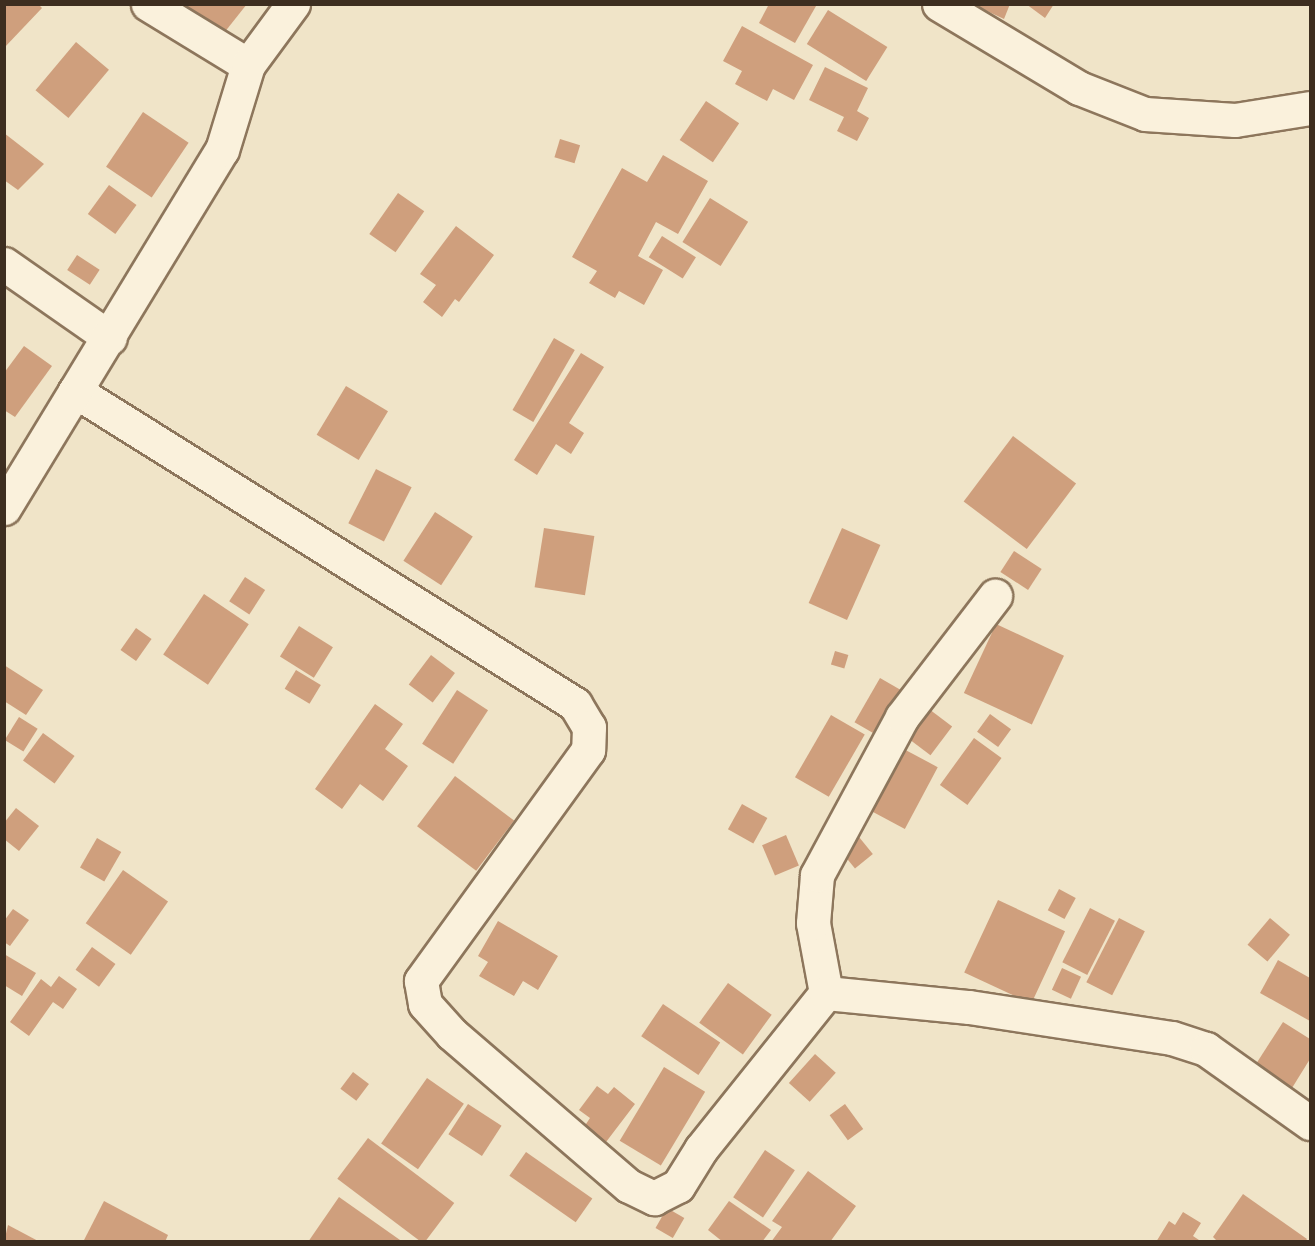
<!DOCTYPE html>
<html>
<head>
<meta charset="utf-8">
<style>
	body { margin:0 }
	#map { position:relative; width:1315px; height:1246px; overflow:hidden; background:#f0e4c8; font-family:Literata,serif }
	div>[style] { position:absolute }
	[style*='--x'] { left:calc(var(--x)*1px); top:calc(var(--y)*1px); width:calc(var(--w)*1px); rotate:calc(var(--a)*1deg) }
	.building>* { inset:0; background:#cf9f7d; transform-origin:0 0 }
	.roads { filter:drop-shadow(2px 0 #8d765c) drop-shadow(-2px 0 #8d765c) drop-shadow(0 2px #8d765c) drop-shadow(0 -2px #8d765c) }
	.minor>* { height:33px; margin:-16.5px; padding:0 16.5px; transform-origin:16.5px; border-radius:16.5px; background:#faf1dc }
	span { translate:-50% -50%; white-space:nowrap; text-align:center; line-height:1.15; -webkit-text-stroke:6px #f7eed8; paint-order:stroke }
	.frame { position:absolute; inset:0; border:6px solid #3d2e20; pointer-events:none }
</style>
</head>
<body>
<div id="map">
	<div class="building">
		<div style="clip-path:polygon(8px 4px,38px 4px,42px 8px,4px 48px,4px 8px)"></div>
		<div style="clip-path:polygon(178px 4px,247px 4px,220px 38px)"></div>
		<div style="clip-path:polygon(769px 4px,813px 4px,816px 6px,795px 43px,759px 23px)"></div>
		<div style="clip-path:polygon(972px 4px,1010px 4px,1004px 19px)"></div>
		<div style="clip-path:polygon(1026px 4px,1054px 4px,1045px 18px)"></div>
		<div style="left:828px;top:10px;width:70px;height:40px;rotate:32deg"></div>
		<div style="clip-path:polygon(742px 26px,813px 65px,794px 100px,773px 89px,767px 101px,735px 84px,742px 71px,723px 61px)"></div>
		<div style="left:76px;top:42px;width:43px;height:63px;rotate:40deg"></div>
		<div style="clip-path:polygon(825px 67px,868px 88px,857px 111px,869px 118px,857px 141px,837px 131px,844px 117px,809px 100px)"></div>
		<div style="left:706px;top:101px;width:40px;height:47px;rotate:34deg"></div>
		<div style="left:143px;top:112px;width:55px;height:66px;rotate:34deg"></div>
		<div style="clip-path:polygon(4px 133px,44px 164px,18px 190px,4px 180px)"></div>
		<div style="left:560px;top:139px;width:21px;height:19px;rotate:17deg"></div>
		<div style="clip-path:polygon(663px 155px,708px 181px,678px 234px,656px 222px,638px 256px,663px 270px,644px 305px,619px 291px,615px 298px,589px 283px,597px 271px,572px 257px,622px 168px,647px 182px)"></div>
		<div style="left:109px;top:185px;width:34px;height:36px;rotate:36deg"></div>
		<div style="left:398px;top:193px;width:32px;height:50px;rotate:35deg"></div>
		<div style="left:710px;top:198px;width:45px;height:52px;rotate:32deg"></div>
		<div style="clip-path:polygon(456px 226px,494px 255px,459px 302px,455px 299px,442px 317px,423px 302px,436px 285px,420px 274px)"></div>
		<div style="left:662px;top:236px;width:40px;height:25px;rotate:32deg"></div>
		<div style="left:77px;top:255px;width:27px;height:18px;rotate:33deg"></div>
		<div style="left:554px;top:338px;width:24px;height:83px;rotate:30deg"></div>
		<div style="clip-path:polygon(24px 346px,52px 366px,15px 417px,4px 410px,4px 373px)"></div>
		<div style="clip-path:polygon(581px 353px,604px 367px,569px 423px,584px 433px,571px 454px,556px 444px,537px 475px,514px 460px)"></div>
		<div style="left:346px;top:386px;width:49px;height:57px;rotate:31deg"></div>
		<div style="left:1013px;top:436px;width:79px;height:82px;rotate:37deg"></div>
		<div style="left:376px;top:469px;width:40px;height:61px;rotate:27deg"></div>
		<div style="left:435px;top:512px;width:45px;height:58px;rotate:33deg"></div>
		<div style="left:544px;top:528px;width:51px;height:60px;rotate:9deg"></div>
		<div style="left:842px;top:528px;width:42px;height:82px;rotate:24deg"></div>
		<div style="left:1014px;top:551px;width:33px;height:25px;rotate:33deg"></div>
		<div style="left:245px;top:577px;width:24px;height:29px;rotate:33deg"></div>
		<div style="left:204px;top:594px;width:54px;height:73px;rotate:34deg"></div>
		<div style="left:996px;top:624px;width:75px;height:76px;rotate:25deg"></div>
		<div style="left:299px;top:626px;width:40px;height:36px;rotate:32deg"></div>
		<div style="left:136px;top:628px;width:19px;height:27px;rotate:35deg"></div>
		<div style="left:835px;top:651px;width:14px;height:14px;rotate:17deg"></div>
		<div style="left:431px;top:655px;width:30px;height:37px;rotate:37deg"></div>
		<div style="clip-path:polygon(4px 665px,43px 690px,26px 715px,4px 701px)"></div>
		<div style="left:296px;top:670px;width:29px;height:22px;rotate:31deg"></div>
		<div style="left:880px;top:678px;width:28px;height:51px;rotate:30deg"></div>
		<div style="left:457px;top:690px;width:37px;height:64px;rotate:33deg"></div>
		<div style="clip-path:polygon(375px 704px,403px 724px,385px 749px,408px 766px,383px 801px,360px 784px,342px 809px,315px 789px)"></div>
		<div style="left:925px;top:706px;width:34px;height:36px;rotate:37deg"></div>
		<div style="left:990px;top:714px;width:26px;height:22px;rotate:36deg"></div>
		<div style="left:831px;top:715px;width:39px;height:72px;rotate:30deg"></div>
		<div style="left:19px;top:717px;width:22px;height:27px;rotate:32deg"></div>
		<div style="left:43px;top:733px;width:39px;height:34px;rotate:36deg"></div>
		<div style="left:974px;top:738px;width:34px;height:58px;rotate:36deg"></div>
		<div style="left:898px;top:746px;width:45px;height:70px;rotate:28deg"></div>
		<div style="left:455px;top:776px;width:74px;height:63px;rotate:37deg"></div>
		<div style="left:742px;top:804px;width:29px;height:29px;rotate:29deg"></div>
		<div style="clip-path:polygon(16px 808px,39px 826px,19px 851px,4px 839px,4px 823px)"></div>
		<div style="left:786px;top:835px;width:33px;height:26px;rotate:67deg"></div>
		<div style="left:859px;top:837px;width:22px;height:23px;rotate:51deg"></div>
		<div style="left:97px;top:838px;width:28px;height:34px;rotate:30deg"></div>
		<div style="left:123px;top:870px;width:55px;height:65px;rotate:35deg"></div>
		<div style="left:1059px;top:889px;width:19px;height:24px;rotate:28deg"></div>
		<div style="left:998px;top:900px;width:74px;height:80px;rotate:25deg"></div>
		<div style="left:1090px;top:908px;width:28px;height:61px;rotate:27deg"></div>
		<div style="clip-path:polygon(13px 909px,29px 920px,10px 946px,4px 942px,4px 921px)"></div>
		<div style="left:1119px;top:918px;width:29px;height:72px;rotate:27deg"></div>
		<div style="left:1270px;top:918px;width:26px;height:35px;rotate:40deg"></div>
		<div style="clip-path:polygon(498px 921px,558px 956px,538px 990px,523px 981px,514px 996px,479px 976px,488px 962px,478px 956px)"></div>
		<div style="left:92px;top:947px;width:29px;height:28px;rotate:36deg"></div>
		<div style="clip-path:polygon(4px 954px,36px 973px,22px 996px,4px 985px)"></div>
		<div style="clip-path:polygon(1278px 960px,1310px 978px,1310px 1021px,1260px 993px)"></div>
		<div style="left:1062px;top:968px;width:21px;height:24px;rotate:25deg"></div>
		<div style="clip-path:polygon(59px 976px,77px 989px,63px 1009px,53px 1002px,29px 1036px,10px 1022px,41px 979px,51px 987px)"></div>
		<div style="left:728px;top:983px;width:54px;height:49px;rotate:36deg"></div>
		<div style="left:663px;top:1004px;width:69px;height:39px;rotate:34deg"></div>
		<div style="clip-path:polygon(1283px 1022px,1310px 1039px,1310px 1059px,1292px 1088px,1256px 1064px)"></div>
		<div style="left:815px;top:1054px;width:28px;height:39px;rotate:42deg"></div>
		<div style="left:664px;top:1067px;width:48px;height:86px;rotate:31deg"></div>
		<div style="left:353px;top:1072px;width:20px;height:21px;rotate:37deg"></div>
		<div style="left:427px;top:1078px;width:45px;height:80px;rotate:35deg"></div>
		<div style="clip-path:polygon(597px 1086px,608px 1094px,614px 1087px,635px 1104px,603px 1146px,582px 1130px,590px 1118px,579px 1110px)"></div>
		<div style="left:468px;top:1104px;width:40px;height:36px;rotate:33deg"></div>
		<div style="left:845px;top:1104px;width:31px;height:19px;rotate:54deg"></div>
		<div style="left:368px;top:1138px;width:108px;height:51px;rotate:37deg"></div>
		<div style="left:765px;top:1150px;width:36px;height:57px;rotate:34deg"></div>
		<div style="left:526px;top:1152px;width:81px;height:29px;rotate:35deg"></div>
		<div style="clip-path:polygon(808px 1171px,856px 1206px,830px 1242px,771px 1242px,782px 1227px,772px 1221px)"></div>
		<div style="clip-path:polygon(1243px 1194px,1307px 1239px,1305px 1242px,1218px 1242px,1213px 1237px)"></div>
		<div style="clip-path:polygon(339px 1197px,400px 1240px,399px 1242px,308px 1242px)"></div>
		<div style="clip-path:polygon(104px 1201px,168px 1235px,165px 1242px,83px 1242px)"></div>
		<div style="clip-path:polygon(729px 1201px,771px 1230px,762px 1242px,723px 1242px,708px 1230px)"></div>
		<div style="left:667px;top:1208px;width:20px;height:23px;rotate:30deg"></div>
		<div style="clip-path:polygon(1183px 1212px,1201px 1223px,1193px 1236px,1202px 1242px,1156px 1242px,1169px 1221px,1175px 1225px)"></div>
		<div style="clip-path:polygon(8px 1225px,40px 1242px,4px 1242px)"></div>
	</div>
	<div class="roads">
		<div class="minor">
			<div style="--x:148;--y:4;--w:117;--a:31.4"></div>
			<div style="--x:939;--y:4;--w:163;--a:31"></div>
			<div style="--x:1079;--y:88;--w:71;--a:21.5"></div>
			<div style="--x:1145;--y:114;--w:90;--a:3.8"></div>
			<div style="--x:1235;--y:120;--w:76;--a:-9.1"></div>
			<div style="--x:4;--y:264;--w:129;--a:34.9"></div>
			<div style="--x:75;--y:391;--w:590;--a:32.05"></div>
			<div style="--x:575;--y:704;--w:27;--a:59"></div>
			<div style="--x:589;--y:727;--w:23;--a:92"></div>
			<div style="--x:588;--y:750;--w:285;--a:125.9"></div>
			<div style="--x:421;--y:981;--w:23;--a:80"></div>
			<div style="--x:425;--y:1004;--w:40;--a:48"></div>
			<div style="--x:452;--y:1034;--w:233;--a:40.7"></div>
			<div style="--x:629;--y:1186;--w:28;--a:26"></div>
			<div style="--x:654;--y:1198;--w:27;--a:-27"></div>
			<div style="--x:678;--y:1186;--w:44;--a:-58.1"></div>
			<div style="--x:701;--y:1149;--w:200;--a:-51.3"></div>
			<div style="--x:826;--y:993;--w:71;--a:-100.5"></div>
			<div style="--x:813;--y:923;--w:48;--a:-85.2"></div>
			<div style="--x:817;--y:875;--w:179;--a:-61.7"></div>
			<div style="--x:902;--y:717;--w:153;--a:-52.5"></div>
			<div style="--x:4;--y:508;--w:419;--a:-58.7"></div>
			<div style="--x:222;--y:150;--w:89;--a:-73"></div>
			<div style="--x:248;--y:65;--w:76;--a:-53.6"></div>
			<div style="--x:826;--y:993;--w:144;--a:5.6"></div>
			<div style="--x:969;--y:1007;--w:205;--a:8.7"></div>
			<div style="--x:1172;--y:1038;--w:36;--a:18"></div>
			<div style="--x:1206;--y:1049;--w:128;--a:35.4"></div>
		</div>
	</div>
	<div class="frame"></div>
</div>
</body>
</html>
